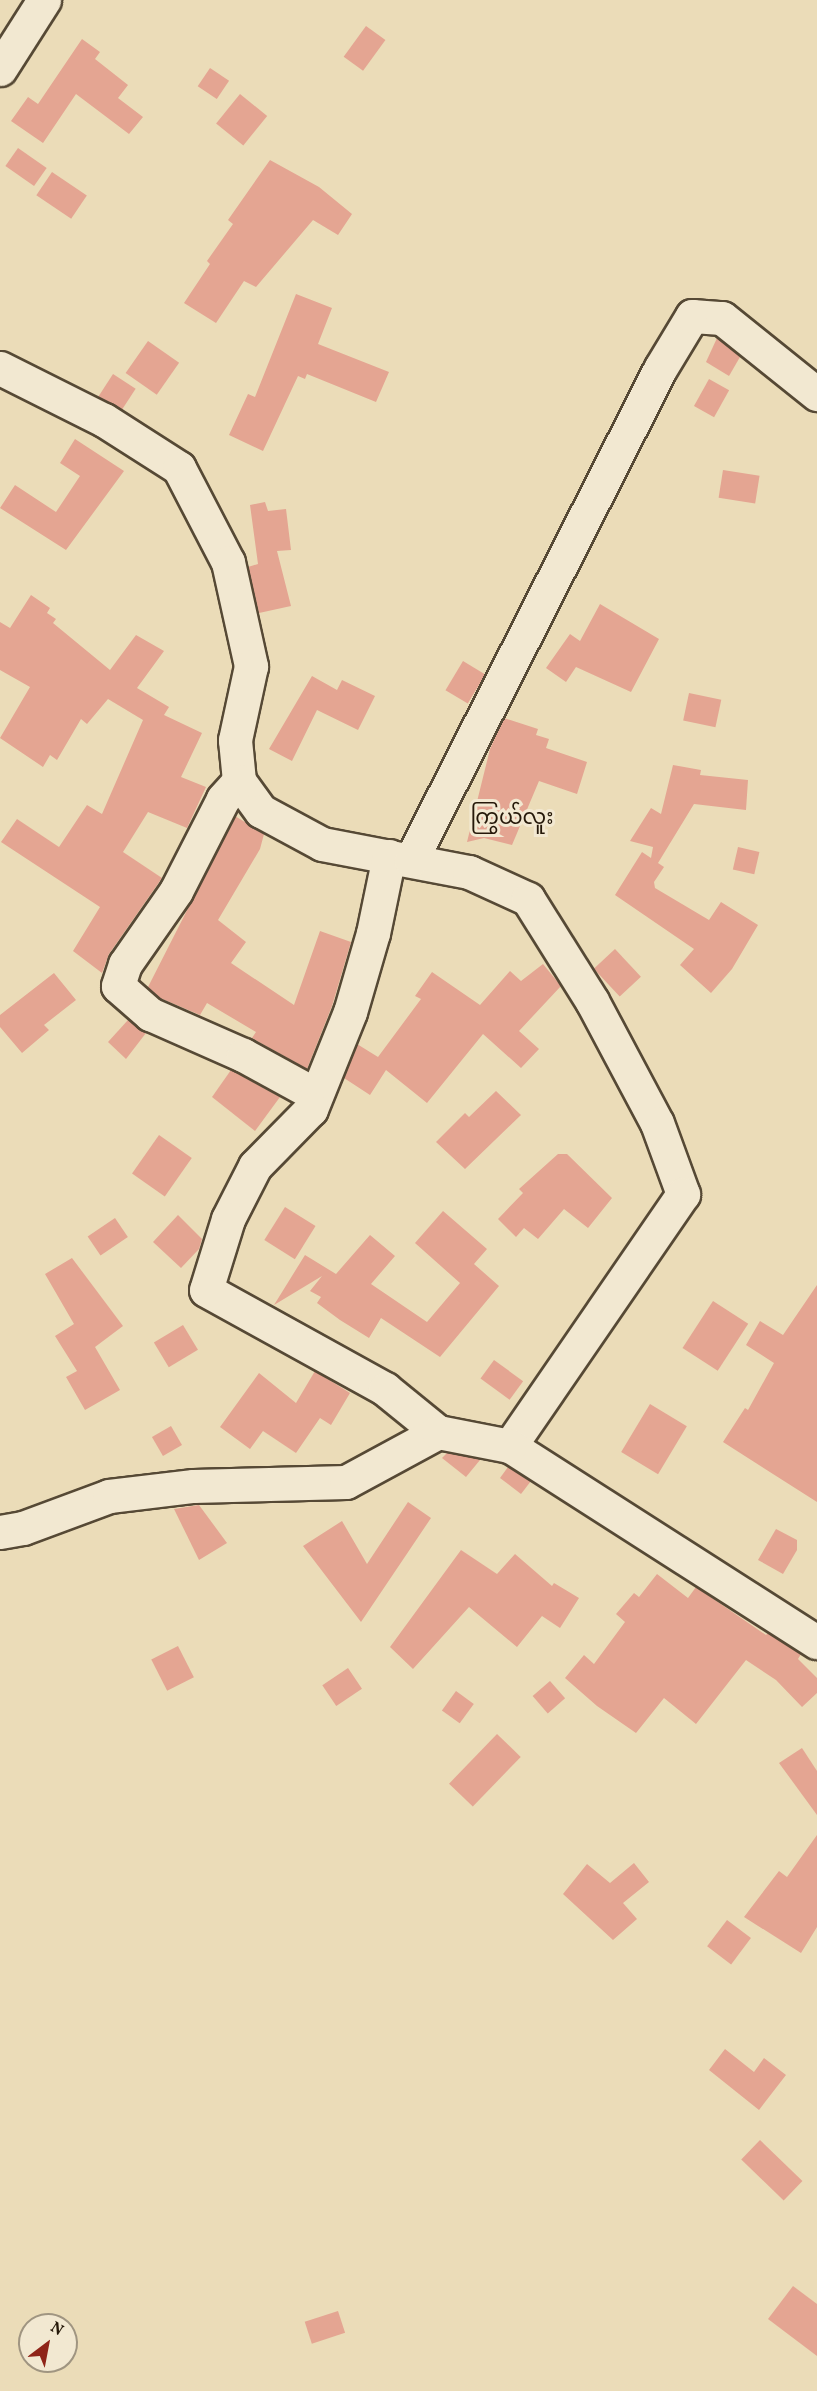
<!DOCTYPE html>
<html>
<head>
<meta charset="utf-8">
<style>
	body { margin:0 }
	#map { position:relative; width:817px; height:2391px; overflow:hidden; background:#ebdcb8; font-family:Vollkorn,"Noto Sans Myanmar",serif }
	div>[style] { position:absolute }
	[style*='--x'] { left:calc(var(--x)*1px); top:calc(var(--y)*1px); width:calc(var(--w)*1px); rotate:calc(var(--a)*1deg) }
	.building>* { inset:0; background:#e4a592; transform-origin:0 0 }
	.roads { filter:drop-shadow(2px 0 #564935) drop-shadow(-2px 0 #564935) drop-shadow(0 2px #564935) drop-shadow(0 -2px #564935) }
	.minor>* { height:33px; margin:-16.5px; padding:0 16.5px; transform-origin:16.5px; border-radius:16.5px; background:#f2e8d1 }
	span { translate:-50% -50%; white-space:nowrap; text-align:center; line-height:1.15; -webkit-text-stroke:6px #f2e8d1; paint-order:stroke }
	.quarter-label { font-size:21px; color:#251809 }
	.north { position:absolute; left:18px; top:2313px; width:60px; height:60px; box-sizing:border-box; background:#f2e8d1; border:2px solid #a09581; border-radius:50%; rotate:32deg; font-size:16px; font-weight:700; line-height:24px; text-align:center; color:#251809 }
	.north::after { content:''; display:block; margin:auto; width:21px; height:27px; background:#8f2418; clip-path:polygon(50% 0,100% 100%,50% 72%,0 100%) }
</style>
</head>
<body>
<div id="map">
	<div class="building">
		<div style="left:366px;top:26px;width:24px;height:38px;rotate:36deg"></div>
		<div style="clip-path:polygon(82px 39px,100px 52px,95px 59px,128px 85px,118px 98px,143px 117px,129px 134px,76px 94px,43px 143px,11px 121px,28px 97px,38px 104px)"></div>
		<div style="left:210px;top:68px;width:23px;height:22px;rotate:34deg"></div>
		<div style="left:240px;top:94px;width:35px;height:38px;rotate:39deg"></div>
		<div style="left:18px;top:148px;width:35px;height:22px;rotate:35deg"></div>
		<div style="clip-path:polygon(270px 160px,319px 187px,352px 214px,338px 235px,313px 220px,256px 287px,244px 281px,216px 323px,184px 303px,210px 264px,207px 261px,233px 224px,228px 220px)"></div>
		<div style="left:52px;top:172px;width:42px;height:28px;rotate:34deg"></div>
		<div style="clip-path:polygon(296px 294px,332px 308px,318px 344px,389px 372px,376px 402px,307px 374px,305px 379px,298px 376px,263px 451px,229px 435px,248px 394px,255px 397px)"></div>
		<div style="clip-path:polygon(717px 338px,740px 357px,729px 376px,706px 362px)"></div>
		<div style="left:148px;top:341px;width:38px;height:39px;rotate:35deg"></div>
		<div style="left:113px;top:374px;width:27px;height:27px;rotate:33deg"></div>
		<div style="left:709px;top:379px;width:23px;height:31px;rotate:29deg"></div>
		<div style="clip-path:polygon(75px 439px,124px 471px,66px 550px,0 508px,15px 485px,56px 512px,80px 476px,60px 463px)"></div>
		<div style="left:723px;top:470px;width:37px;height:28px;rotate:9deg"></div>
		<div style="clip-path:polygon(265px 502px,268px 511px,286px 509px,291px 550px,277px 551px,291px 606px,259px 613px,248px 567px,258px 564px,250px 505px)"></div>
		<div style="clip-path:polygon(31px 595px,50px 608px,47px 613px,56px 619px,53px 623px,110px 670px,136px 635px,164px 651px,137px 688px,169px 707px,164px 715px,202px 733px,181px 777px,206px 787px,187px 828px,148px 812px,123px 852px,162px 878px,109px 954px,102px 973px,73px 951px,100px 907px,1px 842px,17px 819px,59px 847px,87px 805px,102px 814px,143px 720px,108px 699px,87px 724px,81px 719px,57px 760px,50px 755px,43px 767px,0 738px,30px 687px,0 670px,0 622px,10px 628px)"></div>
		<div style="clip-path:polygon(600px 604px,659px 639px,631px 692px,576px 667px,566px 682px,546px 668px,570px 634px,580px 641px)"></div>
		<div style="left:463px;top:661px;width:26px;height:34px;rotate:31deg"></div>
		<div style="clip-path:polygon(312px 676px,337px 690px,342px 680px,375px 696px,358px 730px,317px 710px,292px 761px,269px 749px)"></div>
		<div style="left:689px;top:693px;width:33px;height:28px;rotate:12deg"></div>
		<div style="clip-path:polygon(504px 718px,538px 729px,536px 735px,549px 739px,546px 748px,587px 762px,577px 794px,539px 781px,512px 845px,484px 838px,467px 842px,490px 749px)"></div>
		<div style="clip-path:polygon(673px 765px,701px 770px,700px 775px,748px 780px,746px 810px,694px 804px,658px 863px,664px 867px,654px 882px,655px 888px,709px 920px,721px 902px,758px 925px,732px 969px,711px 993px,680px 965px,694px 949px,615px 895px,642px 852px,651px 858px,653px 847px,630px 841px,651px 808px,661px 814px)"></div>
		<div style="clip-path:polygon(235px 816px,264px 834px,260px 849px,218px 920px,246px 942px,231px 963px,294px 1005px,320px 931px,351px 942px,332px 1006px,307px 1069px,252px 1038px,256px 1032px,207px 1003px,200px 1015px,160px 998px,148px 987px)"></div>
		<div style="left:738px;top:847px;width:22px;height:23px;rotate:13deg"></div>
		<div style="left:615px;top:949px;width:38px;height:29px;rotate:47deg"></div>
		<div style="clip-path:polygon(543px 964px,561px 986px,519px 1031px,539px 1049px,521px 1068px,483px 1034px,427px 1103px,386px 1070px,370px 1095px,344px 1078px,357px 1044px,378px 1057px,421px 999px,415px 996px,432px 972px,480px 1005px,510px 971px,521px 981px)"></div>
		<div style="clip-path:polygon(54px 973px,76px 1000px,44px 1025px,49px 1030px,22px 1053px,0 1027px,0 1015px)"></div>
		<div style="clip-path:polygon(128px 1020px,146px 1033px,126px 1059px,108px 1042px)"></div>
		<div style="clip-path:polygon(231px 1070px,280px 1097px,255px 1131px,212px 1097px)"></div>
		<div style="clip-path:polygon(496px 1091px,521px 1115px,465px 1169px,436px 1142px,465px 1113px,469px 1117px)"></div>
		<div style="left:159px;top:1135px;width:40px;height:47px;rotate:35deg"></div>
		<div style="clip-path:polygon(558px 1154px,567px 1154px,612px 1198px,588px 1228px,564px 1209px,538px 1239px,524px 1228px,516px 1237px,498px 1219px,523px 1193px,519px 1189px)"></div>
		<div style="left:285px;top:1207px;width:36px;height:39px;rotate:32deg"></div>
		<div style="clip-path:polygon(443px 1211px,487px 1249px,474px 1264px,499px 1286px,440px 1357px,381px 1318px,369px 1338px,340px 1320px,317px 1303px,321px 1297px,310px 1291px,322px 1276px,274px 1305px,305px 1255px,336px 1274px,370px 1235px,395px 1256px,371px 1284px,427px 1322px,460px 1283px,415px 1243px)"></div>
		<div style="clip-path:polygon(178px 1215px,202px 1239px,199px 1249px,181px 1268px,153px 1242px)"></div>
		<div style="left:115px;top:1218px;width:23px;height:33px;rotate:56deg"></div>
		<div style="clip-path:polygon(72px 1258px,123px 1326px,95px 1347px,120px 1390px,85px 1410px,66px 1377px,77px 1371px,55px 1336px,74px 1324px,45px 1274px)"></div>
		<div style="clip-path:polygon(817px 1285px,817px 1502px,723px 1442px,745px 1408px,748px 1410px,774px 1363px,746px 1345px,760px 1321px,783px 1335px)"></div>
		<div style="left:713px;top:1301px;width:42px;height:56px;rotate:33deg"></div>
		<div style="left:183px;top:1325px;width:29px;height:34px;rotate:59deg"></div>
		<div style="left:494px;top:1360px;width:36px;height:23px;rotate:36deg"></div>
		<div style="clip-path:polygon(315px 1371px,350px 1393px,331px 1425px,320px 1418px,296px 1453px,263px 1431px,250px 1449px,220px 1427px,259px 1373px,296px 1403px)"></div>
		<div style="left:650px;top:1404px;width:43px;height:56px;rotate:31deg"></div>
		<div style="left:171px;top:1426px;width:22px;height:22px;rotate:60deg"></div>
		<div style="clip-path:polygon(447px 1453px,479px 1459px,480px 1460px,466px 1477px,442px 1458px)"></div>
		<div style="clip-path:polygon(508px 1467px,531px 1481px,521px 1494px,500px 1478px)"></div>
		<div style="clip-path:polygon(408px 1502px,431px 1518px,361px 1622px,303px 1546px,342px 1521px,367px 1564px)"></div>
		<div style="clip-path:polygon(199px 1505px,227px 1543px,199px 1560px,174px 1509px)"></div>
		<div style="clip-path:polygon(776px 1529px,797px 1540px,797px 1550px,783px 1574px,758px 1560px)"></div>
		<div style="clip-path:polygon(461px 1550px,497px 1574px,515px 1554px,552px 1586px,554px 1583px,579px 1598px,560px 1628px,542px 1616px,517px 1647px,469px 1607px,413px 1669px,390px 1647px)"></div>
		<div style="clip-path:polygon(657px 1574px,688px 1598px,696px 1587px,766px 1635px,768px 1633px,801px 1654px,798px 1659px,817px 1678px,817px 1693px,802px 1707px,776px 1680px,746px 1660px,696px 1724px,664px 1698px,636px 1733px,597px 1706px,565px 1678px,584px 1655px,594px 1664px,625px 1622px,616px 1614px,634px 1593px,639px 1597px)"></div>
		<div style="left:178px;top:1646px;width:35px;height:30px;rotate:63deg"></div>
		<div style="left:348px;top:1668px;width:25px;height:31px;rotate:56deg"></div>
		<div style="left:550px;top:1681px;width:23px;height:23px;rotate:49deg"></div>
		<div style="left:456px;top:1691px;width:22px;height:24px;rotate:36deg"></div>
		<div style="left:497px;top:1734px;width:33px;height:69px;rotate:44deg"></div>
		<div style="clip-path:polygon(802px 1748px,817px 1771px,817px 1815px,779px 1763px)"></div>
		<div style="clip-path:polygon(817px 1835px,817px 1927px,801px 1953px,744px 1917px,779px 1871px,787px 1877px)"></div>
		<div style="clip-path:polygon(634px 1863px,649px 1882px,623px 1903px,637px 1919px,613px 1940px,563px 1894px,587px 1864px,610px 1883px)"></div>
		<div style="left:727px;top:1920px;width:30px;height:33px;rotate:37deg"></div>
		<div style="clip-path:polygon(725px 2049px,754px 2072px,764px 2058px,786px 2075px,759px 2110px,709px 2070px)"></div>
		<div style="left:760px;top:2140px;width:59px;height:27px;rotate:44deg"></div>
		<div style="clip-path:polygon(793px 2286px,817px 2304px,817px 2356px,768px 2319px)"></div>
		<div style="left:338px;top:2311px;width:23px;height:35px;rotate:72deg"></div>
	</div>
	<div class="roads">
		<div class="minor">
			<div style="--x:0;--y:69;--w:82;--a:-57.5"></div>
			<div style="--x:0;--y:368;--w:116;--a:26.6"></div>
			<div style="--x:104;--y:420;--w:89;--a:32.6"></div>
			<div style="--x:179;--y:468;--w:106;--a:62.5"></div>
			<div style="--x:228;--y:562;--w:107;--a:77.5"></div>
			<div style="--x:251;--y:666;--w:76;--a:102.2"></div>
			<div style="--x:235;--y:740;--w:41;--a:84.4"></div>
			<div style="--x:239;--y:781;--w:37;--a:54"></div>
			<div style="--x:261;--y:811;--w:69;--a:28.4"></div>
			<div style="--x:322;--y:844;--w:150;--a:10.8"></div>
			<div style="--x:469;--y:872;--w:65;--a:24.6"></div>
			<div style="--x:528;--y:899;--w:120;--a:57.9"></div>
			<div style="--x:592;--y:1001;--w:138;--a:62"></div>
			<div style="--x:657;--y:1123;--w:76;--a:69.9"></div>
			<div style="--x:683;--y:1194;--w:306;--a:124.5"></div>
			<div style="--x:510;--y:1446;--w:364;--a:32.6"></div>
			<div style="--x:239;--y:781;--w:24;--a:132"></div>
			<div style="--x:223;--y:799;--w:103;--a:117.1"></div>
			<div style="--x:176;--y:891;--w:89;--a:124.9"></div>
			<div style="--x:125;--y:964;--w:23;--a:108"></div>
			<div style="--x:118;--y:986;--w:43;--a:41.2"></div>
			<div style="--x:150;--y:1014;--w:102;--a:23.8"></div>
			<div style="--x:243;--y:1055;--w:83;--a:28.7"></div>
			<div style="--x:389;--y:856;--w:79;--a:101.7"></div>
			<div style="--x:373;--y:933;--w:82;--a:106.2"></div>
			<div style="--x:350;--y:1012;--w:105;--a:111.9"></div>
			<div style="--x:311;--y:1109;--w:80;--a:134.5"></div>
			<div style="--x:255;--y:1166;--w:59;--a:117"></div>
			<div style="--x:228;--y:1219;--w:74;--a:107.2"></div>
			<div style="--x:206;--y:1290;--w:205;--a:28.9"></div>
			<div style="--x:385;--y:1389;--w:68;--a:39.1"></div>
			<div style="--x:411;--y:860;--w:551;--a:-63.11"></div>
			<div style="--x:660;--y:369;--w:62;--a:-58.9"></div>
			<div style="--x:692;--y:316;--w:30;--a:4"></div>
			<div style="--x:722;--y:318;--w:122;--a:38.7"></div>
			<div style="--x:0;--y:1532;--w:23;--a:-10"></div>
			<div style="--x:23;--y:1528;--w:92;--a:-20.4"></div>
			<div style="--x:109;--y:1496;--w:85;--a:-6.8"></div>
			<div style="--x:193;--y:1486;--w:153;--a:-1.5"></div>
			<div style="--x:346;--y:1482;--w:105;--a:-28.5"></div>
			<div style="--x:438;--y:1432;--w:73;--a:11"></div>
		</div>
	</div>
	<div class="quarter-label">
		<span style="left:512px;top:819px">ကြွယ်လူး</span>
	</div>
	<div class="north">N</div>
</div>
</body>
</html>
